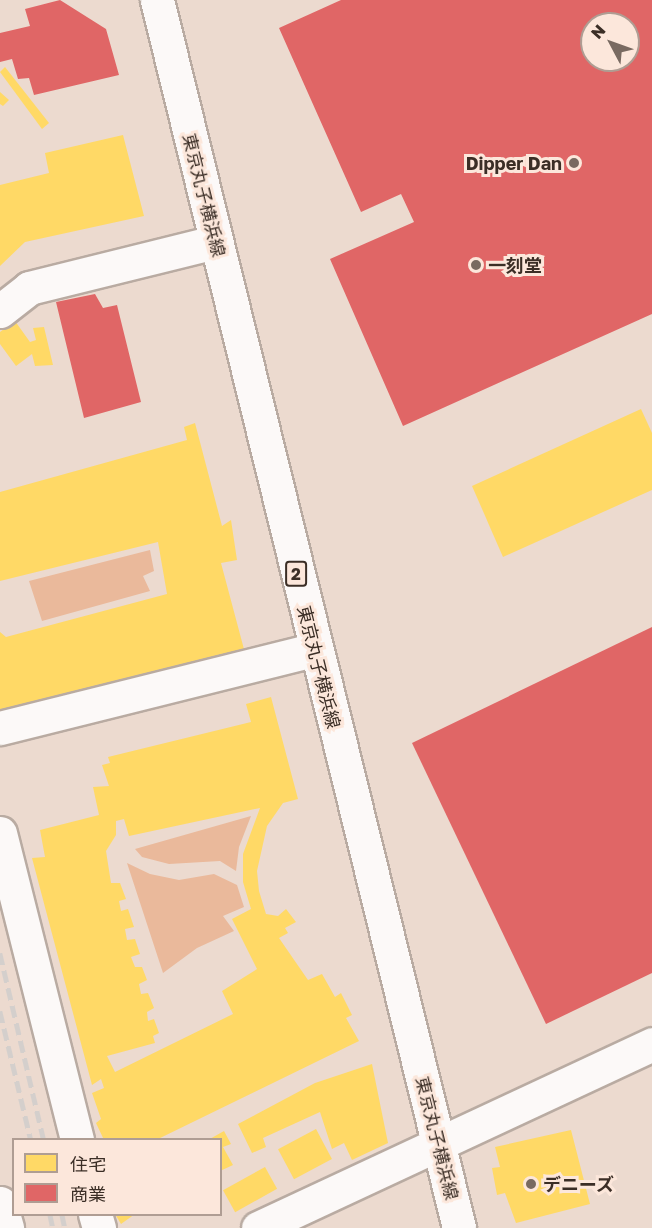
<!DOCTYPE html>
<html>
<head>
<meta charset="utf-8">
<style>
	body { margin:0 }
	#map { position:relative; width:652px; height:1228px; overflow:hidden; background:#ecdacf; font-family:"Golos Text","Noto Sans JP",sans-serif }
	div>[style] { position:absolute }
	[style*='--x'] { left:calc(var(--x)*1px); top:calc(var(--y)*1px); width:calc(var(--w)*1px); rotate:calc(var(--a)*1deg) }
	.green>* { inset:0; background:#eab99b }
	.homes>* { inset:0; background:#ffd966; transform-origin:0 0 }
	.shops>* { inset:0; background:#e06666 }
	.roads { filter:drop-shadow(2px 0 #b9aba2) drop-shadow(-2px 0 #b9aba2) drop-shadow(0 2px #b9aba2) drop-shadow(0 -2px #b9aba2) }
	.minor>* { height:33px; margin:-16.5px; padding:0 16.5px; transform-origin:16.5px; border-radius:16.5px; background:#fcf9f8 }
	.major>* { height:33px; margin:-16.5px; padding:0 16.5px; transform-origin:16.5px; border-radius:16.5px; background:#fcf9f8 }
	.rail>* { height:4.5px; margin-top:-2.25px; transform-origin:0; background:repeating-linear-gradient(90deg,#d4cfcc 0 12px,transparent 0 18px) }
	.dots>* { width:16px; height:16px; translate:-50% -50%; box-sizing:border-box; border:3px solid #fce7db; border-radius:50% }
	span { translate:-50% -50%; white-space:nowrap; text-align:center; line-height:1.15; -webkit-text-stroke:6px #fce7db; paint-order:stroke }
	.shield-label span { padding:2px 4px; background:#fce7db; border:2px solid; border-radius:4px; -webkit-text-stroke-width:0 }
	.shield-label { font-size:16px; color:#3b2e26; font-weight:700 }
	.poi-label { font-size:18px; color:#3b2e26; font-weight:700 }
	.right { translate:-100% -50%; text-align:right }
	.left { translate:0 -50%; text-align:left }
	.street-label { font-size:18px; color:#3b2e26 }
	.legend { position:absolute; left:12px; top:1138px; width:210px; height:78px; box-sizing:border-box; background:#fce7db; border:2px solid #af9d93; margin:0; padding:8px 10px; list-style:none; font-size:18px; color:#3b2e26 }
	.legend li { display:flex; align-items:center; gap:12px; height:30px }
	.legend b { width:30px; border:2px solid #af9d93 }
	.north { position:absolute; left:580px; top:12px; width:60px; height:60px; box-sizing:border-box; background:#fce7db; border:2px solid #af9d93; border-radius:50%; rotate:311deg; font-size:16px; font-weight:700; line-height:24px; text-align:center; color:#3b2e26 }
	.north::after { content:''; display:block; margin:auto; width:21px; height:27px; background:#796a61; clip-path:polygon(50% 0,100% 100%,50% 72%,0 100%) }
</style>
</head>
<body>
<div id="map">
	<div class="green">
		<div style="clip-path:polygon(150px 550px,154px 571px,143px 576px,150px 591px,42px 621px,29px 581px)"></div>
		<div style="clip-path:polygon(251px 816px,239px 847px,236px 871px,220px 861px,169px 864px,142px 857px,135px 849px)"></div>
		<div style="clip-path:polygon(127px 863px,150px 874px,179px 880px,214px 874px,237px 885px,244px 907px,223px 916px,234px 931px,197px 948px,163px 973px)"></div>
	</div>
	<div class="homes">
		<div style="clip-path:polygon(5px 67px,49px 123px,42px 129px,0 72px)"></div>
		<div style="clip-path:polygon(0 92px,9px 100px,3px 106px,0 104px)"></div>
		<div style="clip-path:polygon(123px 135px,144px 216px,25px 242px,0 266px,0 185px,49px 173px,45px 153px)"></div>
		<div style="clip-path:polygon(15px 321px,30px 342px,36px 340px,33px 328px,44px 327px,53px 365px,35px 366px,32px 354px,16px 366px,0 344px,0 332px)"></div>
		<div style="clip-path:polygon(641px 409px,652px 433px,652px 490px,503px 557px,472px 486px)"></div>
		<div style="clip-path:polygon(195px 423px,222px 526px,231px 520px,237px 560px,221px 563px,245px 653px,0 710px,0 632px,6px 637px,167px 594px,158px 542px,0 581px,0 492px,187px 440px,184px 427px)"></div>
		<div style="clip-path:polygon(evenodd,271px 697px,298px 799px,283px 803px,267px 826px,257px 871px,259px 891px,266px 914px,278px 916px,286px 909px,296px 922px,285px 928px,288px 933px,279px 938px,308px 980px,322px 974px,335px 997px,341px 993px,352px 1015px,346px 1018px,359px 1041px,156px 1140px,104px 1140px,96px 1123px,101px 1119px,92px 1093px,104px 1088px,101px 1079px,92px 1085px,32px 858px,45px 857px,40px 830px,99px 815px,93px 787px,109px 786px,102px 765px,110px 763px,108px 757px,251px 722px,246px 704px,271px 697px,260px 808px,243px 854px,243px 882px,251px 909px,232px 919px,257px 969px,222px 991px,233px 1014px,115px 1072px,107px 1056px,155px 1043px,153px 1036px,159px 1033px,154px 1019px,148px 1021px,147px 1012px,154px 1008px,148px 993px,141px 994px,139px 984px,147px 980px,142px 967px,135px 967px,131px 957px,140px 954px,135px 939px,127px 940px,125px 929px,134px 927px,128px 909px,121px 911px,119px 901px,126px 899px,120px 883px,111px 883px,106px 851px,116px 835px,116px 821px,124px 819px,129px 836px,260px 808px)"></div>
		<div style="clip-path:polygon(372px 1064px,388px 1143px,352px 1160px,344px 1143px,332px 1149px,320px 1112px,263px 1138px,266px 1147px,252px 1153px,238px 1124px,315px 1083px)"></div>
		<div style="left:316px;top:1129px;width:34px;height:43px;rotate:62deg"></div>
		<div style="clip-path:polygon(571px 1130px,590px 1204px,516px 1223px,505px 1193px,497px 1195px,492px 1168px,500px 1167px,495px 1147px)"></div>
		<div style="clip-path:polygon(224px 1131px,231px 1144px,223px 1147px,233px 1165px,220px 1171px,220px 1140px,208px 1140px)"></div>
		<div style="left:265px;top:1167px;width:25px;height:48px;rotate:61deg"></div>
		<div style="clip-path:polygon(115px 1214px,135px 1214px,121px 1224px)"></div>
	</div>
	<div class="shops">
		<div style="clip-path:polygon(60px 0,106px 29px,119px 75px,34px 95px,29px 78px,18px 79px,12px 59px,0 62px,0 33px,30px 26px,25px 9px)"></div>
		<div style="clip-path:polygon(evenodd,341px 0,652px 0,652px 314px,403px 426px,330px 259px,414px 222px,401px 194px,361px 212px,279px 28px,341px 0,592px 24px,628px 24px,628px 60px,592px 60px,592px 24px)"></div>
		<div style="clip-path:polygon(95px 294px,103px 308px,117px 305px,141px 402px,84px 418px,56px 302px)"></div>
		<div style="clip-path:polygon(652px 627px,652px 973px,546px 1024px,412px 743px)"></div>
	</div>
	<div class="roads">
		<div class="minor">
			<div style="--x:0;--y:311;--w:37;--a:-38"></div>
			<div style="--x:29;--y:288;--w:192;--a:-13.9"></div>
			<div style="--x:0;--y:728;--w:324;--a:-14"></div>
			<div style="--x:0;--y:833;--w:317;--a:75.9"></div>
			<div style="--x:0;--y:1203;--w:26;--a:74"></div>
			<div style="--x:95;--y:1214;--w:15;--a:74"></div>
			<div style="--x:258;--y:1228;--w:435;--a:-25"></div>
		</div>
		<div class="major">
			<div style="--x:157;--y:0;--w:1265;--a:76.18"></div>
		</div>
	</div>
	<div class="rail">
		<div style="--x:0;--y:953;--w:192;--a:76.8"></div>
		<div style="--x:0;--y:1011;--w:133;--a:76.5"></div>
		<div style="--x:50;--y:1214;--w:14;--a:78"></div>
		<div style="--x:62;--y:1214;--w:14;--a:78"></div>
	</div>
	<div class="dots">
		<div style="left:574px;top:163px;background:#796a61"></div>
		<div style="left:476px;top:265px;background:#796a61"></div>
		<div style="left:531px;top:1184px;background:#796a61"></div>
	</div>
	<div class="shield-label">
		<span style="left:296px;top:574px">2</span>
	</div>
	<div class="poi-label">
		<span class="right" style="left:562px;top:163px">Dipper Dan</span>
		<span class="left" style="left:488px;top:265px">一刻堂</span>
		<span class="left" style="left:543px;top:1184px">デニーズ</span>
	</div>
	<div class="street-label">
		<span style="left:204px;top:195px;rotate:76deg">東京丸子横浜線</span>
		<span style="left:319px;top:667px;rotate:76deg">東京丸子横浜線</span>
		<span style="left:437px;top:1138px;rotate:76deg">東京丸子横浜線</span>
	</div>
	<ul class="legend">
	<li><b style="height:16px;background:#ffd966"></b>住宅</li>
	<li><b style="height:16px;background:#e06666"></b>商業</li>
	</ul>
	<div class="north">N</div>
</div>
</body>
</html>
